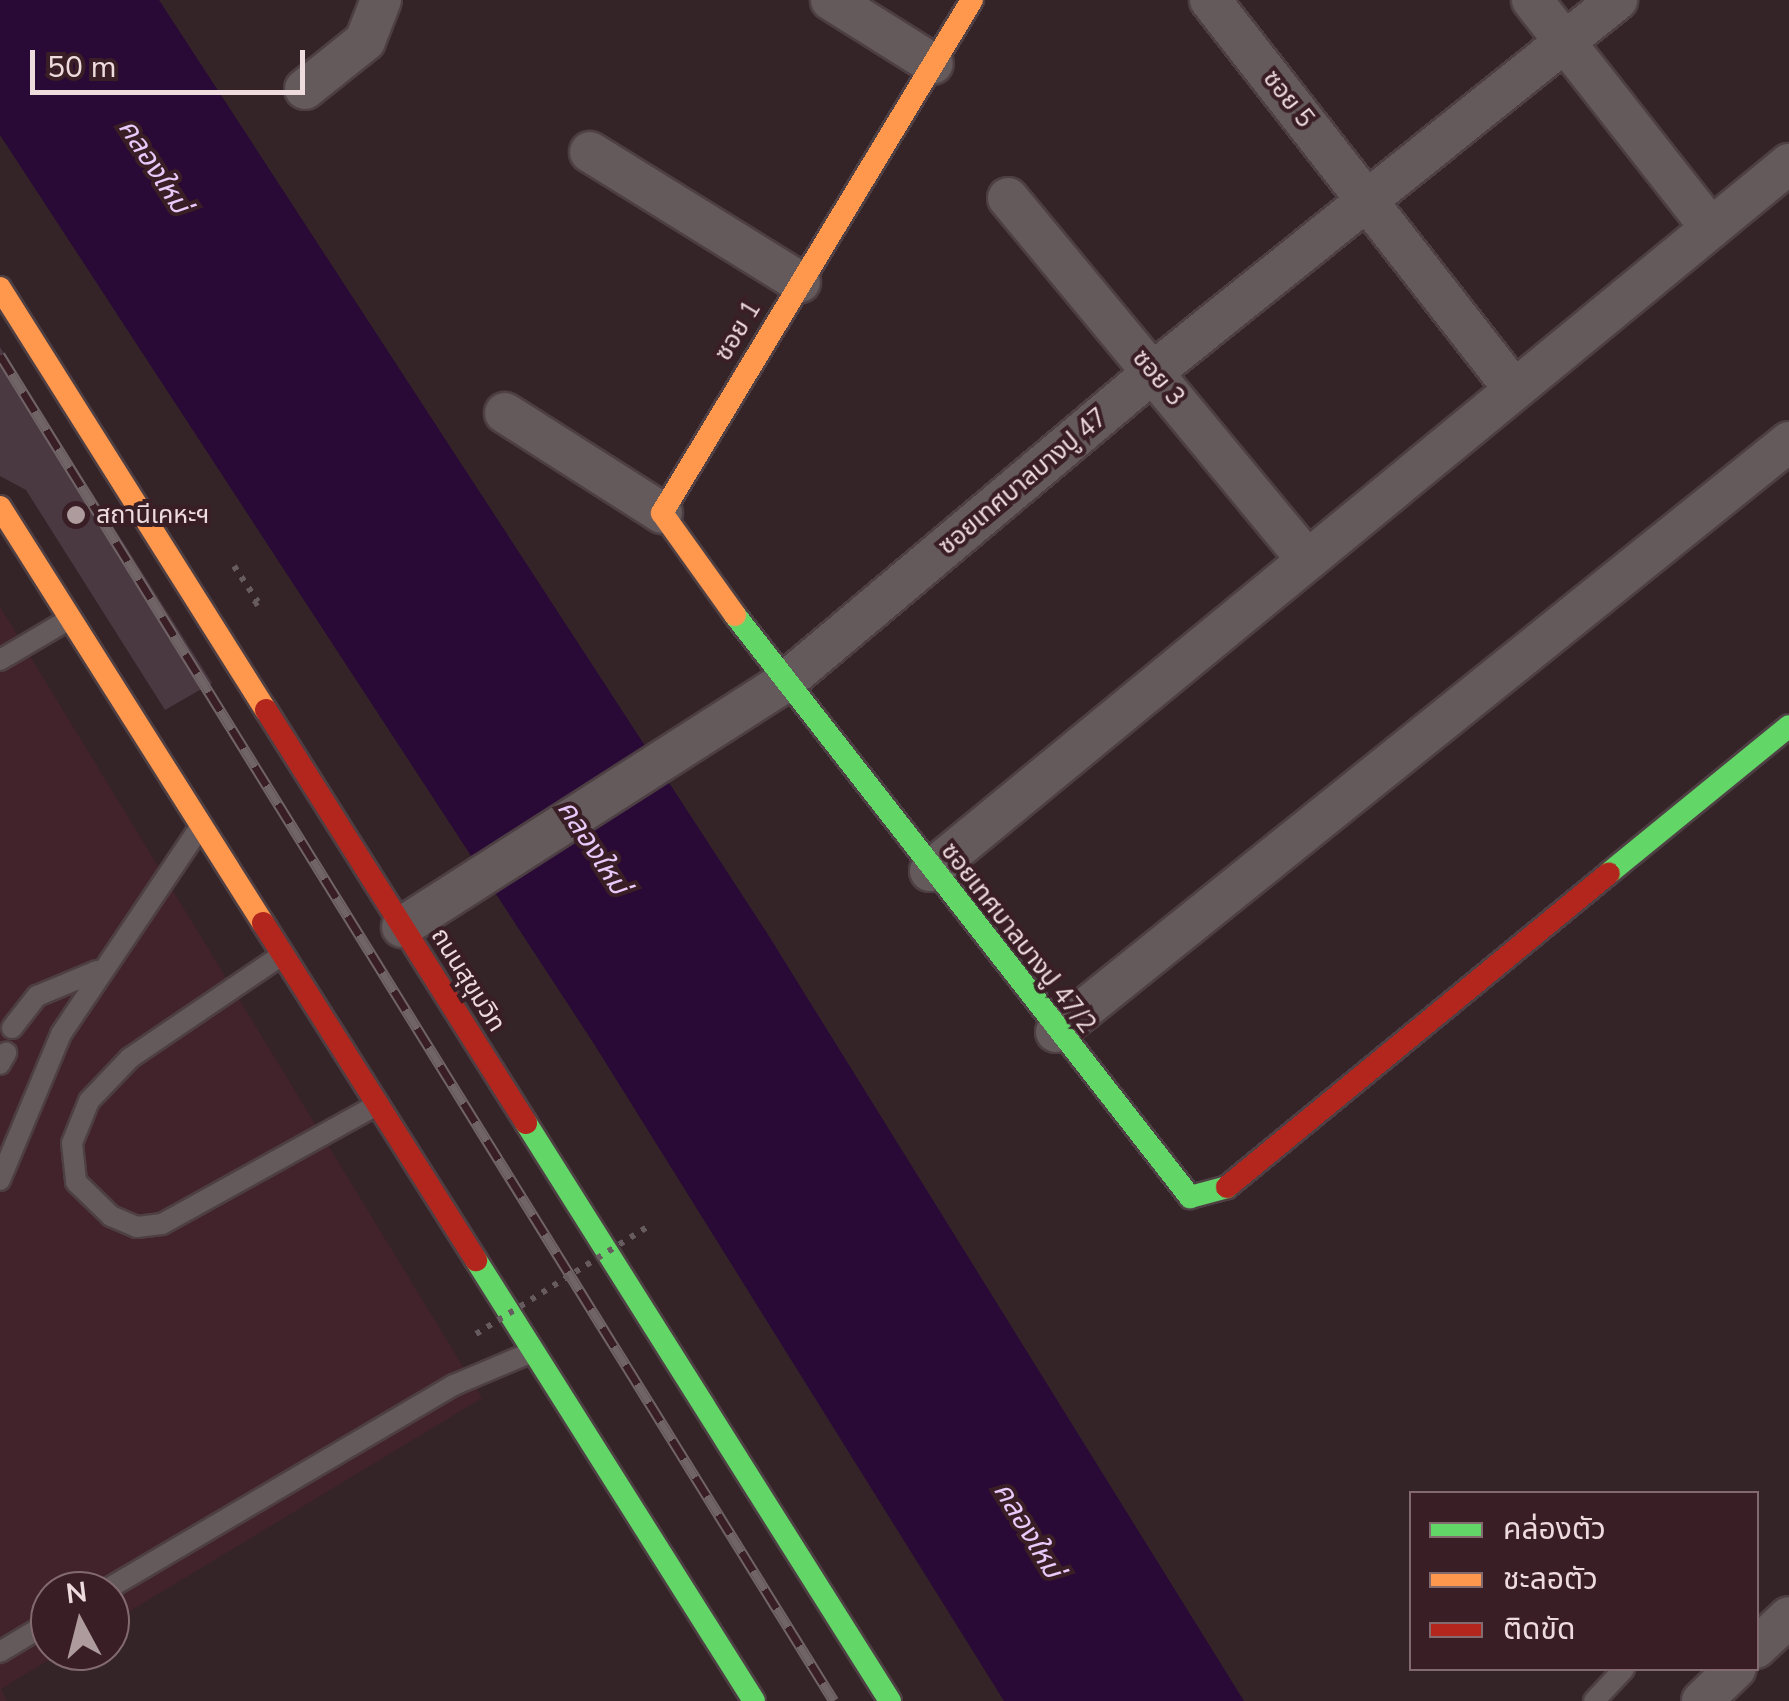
<!DOCTYPE html>
<html>
<head>
<meta charset="utf-8">
<style>
	body { margin:0 }
	#map { position:relative; width:1789px; height:1701px; overflow:hidden; background:#342428; font-family:"Nunito Sans","Noto Sans Thai",sans-serif }
	div>[style] { position:absolute }
	[style*='--x'] { left:calc(var(--x)*1px); top:calc(var(--y)*1px); width:calc(var(--w)*1px); rotate:calc(var(--a)*1deg) }
	.built>* { inset:0; background:#43232b }
	.water>* { inset:0; background:#290936 }
	.building>* { inset:0; background:#4b3942 }
	.path>* { height:6px; margin-top:-3px; transform-origin:0; background:repeating-linear-gradient(90deg,#665b5e 0 5px,transparent 0 13px) }
	.roads { filter:drop-shadow(2px 0 #4d3f43) drop-shadow(-2px 0 #4d3f43) drop-shadow(0 2px #4d3f43) drop-shadow(0 -2px #4d3f43) }
	.lane>* { height:20px; margin:-10px; padding:0 10px; transform-origin:10px; border-radius:10px; background:#64595b }
	.street>* { height:40px; margin:-20px; padding:0 20px; transform-origin:20px; border-radius:20px; background:#64595b }
	.fast>* { height:22px; margin:-11px; padding:0 11px; transform-origin:11px; border-radius:11px; background:#63d668 }
	.slow>* { height:22px; margin:-11px; padding:0 11px; transform-origin:11px; border-radius:11px; background:#ff974d }
	.jam>* { height:22px; margin:-11px; padding:0 11px; transform-origin:11px; border-radius:11px; background:#b3261e }
	.rail>* { height:11px; margin-top:-5.5px; transform-origin:0; background:repeating-linear-gradient(90deg,#3a1e25 0 22px,#706467 0 44px); box-sizing:border-box; border-block:2px solid #706467 }
	.path-bridge>* { height:6px; margin-top:-3px; transform-origin:0; background:repeating-linear-gradient(90deg,#665b5e 0 5px,transparent 0 13px) }
	.dots>* { width:28px; height:28px; translate:-50% -50%; box-sizing:border-box; border:5px solid #3a1e25; border-radius:50% }
	span { translate:-50% -50%; white-space:nowrap; text-align:center; line-height:1.15; -webkit-text-stroke:8px #3a1e25; paint-order:stroke }
	.street-label { font-size:25px; color:#eedbde }
	.poi-label { font-size:25px; color:#eedbde }
	.left { translate:0 -50%; text-align:left }
	.water-label { font-size:28px; color:#e7c9fa; font-style:italic }
	.legend { position:absolute; left:1409px; top:1491px; width:350px; height:180px; box-sizing:border-box; background:#3a1e25; border:2px solid #826a6f; margin:0; padding:12px 18px; list-style:none; font-size:30px; color:#eedbde }
	.legend li { display:flex; align-items:center; gap:20px; height:50px }
	.legend b { width:50px; border:2px solid #826a6f }
	.north { position:absolute; left:30px; top:1571px; width:100px; height:100px; box-sizing:border-box; background:#3a1e25; border:2px solid #826a6f; border-radius:50%; rotate:353deg; font-size:28px; font-weight:700; line-height:40px; text-align:center; color:#eedbde }
	.north::after { content:''; display:block; margin:auto; width:35px; height:45px; background:#ad9b9e; clip-path:polygon(50% 0,100% 100%,50% 72%,0 100%) }
	.scale { position:absolute; left:30px; top:50px; width:275px; height:45px; box-sizing:border-box; border:5px solid #eedbde; border-top:0; padding-left:12px; font-size:30px; line-height:35px; white-space:nowrap; color:#eedbde; -webkit-text-stroke:8px #3a1e25; paint-order:stroke }
</style>
</head>
<body>
<div id="map">
	<div class="built">
		<div style="clip-path:polygon(0 607px,482px 1398px,110px 1623px,110px 1591px,50px 1591px,50px 1651px,63px 1651px,1px 1689px,7px 1701px,0 1701px)"></div>
	</div>
	<div class="water">
		<div style="clip-path:polygon(0 0,159px 0,767px 933px,1244px 1701px,1004px 1701px,594px 1044px,0 135px)"></div>
	</div>
	<div class="building">
		<div style="clip-path:polygon(0 347px,212px 683px,165px 710px,26px 490px,0 476px)"></div>
	</div>
	<div class="path">
		<div style="--x:234;--y:566;--w:43;--a:56.3"></div>
		<div style="--x:258;--y:602;--w:9;--a:148"></div>
	</div>
	<div class="roads">
		<div class="lane">
			<div style="--x:0;--y:660;--w:79;--a:-30.5"></div>
			<div style="--x:282;--y:955;--w:184;--a:145.9"></div>
			<div style="--x:130;--y:1058;--w:59;--a:133.6"></div>
			<div style="--x:89;--y:1101;--w:45;--a:112"></div>
			<div style="--x:72;--y:1143;--w:39;--a:84"></div>
			<div style="--x:76;--y:1182;--w:49;--a:44.2"></div>
			<div style="--x:111;--y:1216;--w:28;--a:23"></div>
			<div style="--x:137;--y:1227;--w:25;--a:-7"></div>
			<div style="--x:162;--y:1224;--w:246;--a:-29"></div>
			<div style="--x:12;--y:1028;--w:41;--a:-52"></div>
			<div style="--x:37;--y:996;--w:65;--a:-22.6"></div>
			<div style="--x:0;--y:1064;--w:13;--a:-61"></div>
			<div style="--x:0;--y:1180;--w:158;--a:-67.3"></div>
			<div style="--x:61;--y:1034;--w:249;--a:-56.1"></div>
			<div style="--x:104;--y:1591;--w:406;--a:-30.5"></div>
			<div style="--x:454;--y:1385;--w:85;--a:-22.9"></div>
			<div style="--x:0;--y:1652;--w:58;--a:-31"></div>
			<div style="--x:1594;--y:1701;--w:44;--a:-46.8"></div>
		</div>
		<div class="street">
			<div style="--x:831;--y:0;--w:120;--a:32.1"></div>
			<div style="--x:1210;--y:0;--w:494;--a:52"></div>
			<div style="--x:1532;--y:0;--w:290;--a:51.9"></div>
			<div style="--x:305;--y:89;--w:77;--a:-38.7"></div>
			<div style="--x:365;--y:41;--w:44;--a:-68.7"></div>
			<div style="--x:590;--y:152;--w:247;--a:31.8"></div>
			<div style="--x:1008;--y:198;--w:470;--a:50.4"></div>
			<div style="--x:505;--y:413;--w:186;--a:32.5"></div>
			<div style="--x:930;--y:871;--w:1113;--a:-39.46"></div>
			<div style="--x:402;--y:927;--w:453;--a:-32.6"></div>
			<div style="--x:784;--y:683;--w:483;--a:-40.1"></div>
			<div style="--x:1153;--y:372;--w:595;--a:-38.72"></div>
			<div style="--x:1056;--y:1032;--w:941;--a:-38.83"></div>
			<div style="--x:1756;--y:1648;--w:45;--a:-43.2"></div>
			<div style="--x:1702;--y:1701;--w:47;--a:-44.1"></div>
		</div>
		<div class="fast">
			<div style="--x:735;--y:615;--w:739;--a:51.98"></div>
			<div style="--x:1190;--y:1197;--w:38;--a:-15"></div>
			<div style="--x:1609;--y:873;--w:232;--a:-39.2"></div>
			<div style="--x:526;--y:1123;--w:683;--a:57.8"></div>
			<div style="--x:476;--y:1260;--w:521;--a:57.77"></div>
		</div>
		<div class="slow">
			<div style="--x:0;--y:288;--w:499;--a:57.8"></div>
			<div style="--x:0;--y:507;--w:492;--a:57.7"></div>
			<div style="--x:735;--y:615;--w:125;--a:-125.6"></div>
			<div style="--x:662;--y:513;--w:599;--a:-58.86"></div>
		</div>
		<div class="jam">
			<div style="--x:266;--y:710;--w:488;--a:57.8"></div>
			<div style="--x:263;--y:923;--w:399;--a:57.7"></div>
			<div style="--x:1227;--y:1187;--w:494;--a:-39.4"></div>
		</div>
	</div>
	<div class="rail">
		<div style="--x:0;--y:355;--w:1583;--a:58.22"></div>
	</div>
	<div class="path-bridge">
		<div style="--x:476;--y:1334;--w:204;--a:-32"></div>
	</div>
	<div class="dots">
		<div style="left:76px;top:515px;background:#ad9b9e"></div>
	</div>
	<div class="street-label">
		<span style="left:1288px;top:99px;rotate:52deg">ซอย 5</span>
		<span style="left:738px;top:331px;rotate:-59deg">ซอย 1</span>
		<span style="left:1158px;top:378px;rotate:50deg">ซอย 3</span>
		<span style="left:1023px;top:482px;rotate:-40deg">ซอยเทศบาลบางปู 47</span>
		<span style="left:1018px;top:938px;rotate:52deg">ซอยเทศบาลบางปู 47/2</span>
		<span style="left:468px;top:980px;rotate:58deg">ถนนสุขุมวิท</span>
	</div>
	<div class="poi-label">
		<span class="left" style="left:96px;top:515px">สถานีเคหะฯ</span>
	</div>
	<div class="water-label">
		<span style="left:154px;top:166px;rotate:57deg">คลองใหม่</span>
		<span style="left:593px;top:847px;rotate:57deg">คลองใหม่</span>
		<span style="left:1028px;top:1530px;rotate:59deg">คลองใหม่</span>
	</div>
	<ul class="legend">
	<li><b style="height:12px;background:#63d668"></b>คล่องตัว</li>
	<li><b style="height:12px;background:#ff974d"></b>ชะลอตัว</li>
	<li><b style="height:12px;background:#b3261e"></b>ติดขัด</li>
	</ul>
	<div class="north">N</div>
	<div class="scale">50 m</div>
</div>
</body>
</html>
